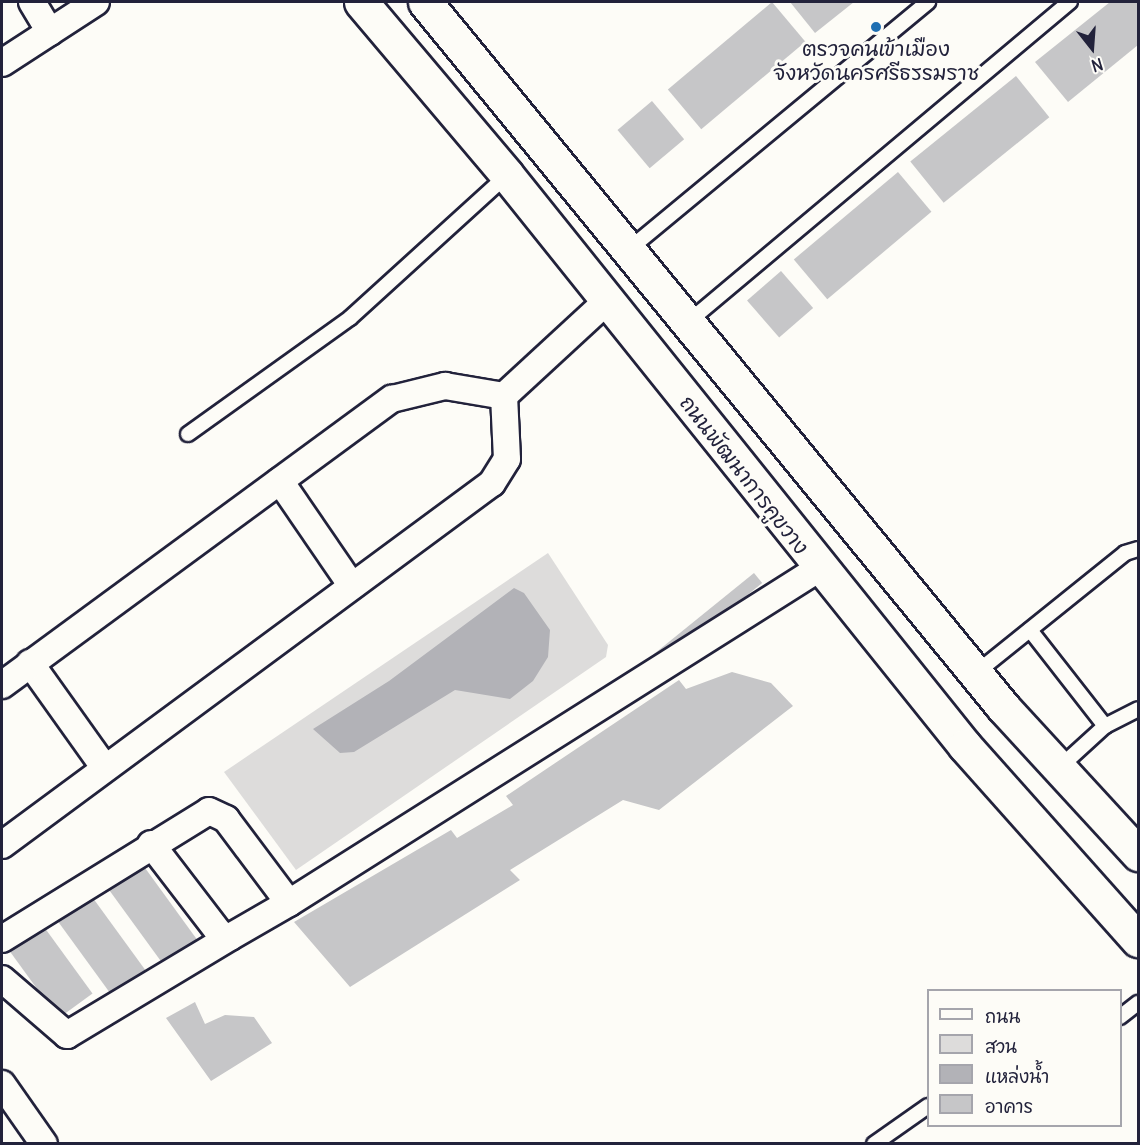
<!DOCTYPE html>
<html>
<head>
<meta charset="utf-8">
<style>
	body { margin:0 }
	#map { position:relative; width:1140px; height:1145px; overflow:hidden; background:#fdfcf7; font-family:Delius,"Playpen Sans Thai",sans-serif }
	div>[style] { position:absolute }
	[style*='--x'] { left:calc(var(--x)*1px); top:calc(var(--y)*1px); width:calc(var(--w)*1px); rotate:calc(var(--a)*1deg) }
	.green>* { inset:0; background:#dddcdb }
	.water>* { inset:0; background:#b2b2b7 }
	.building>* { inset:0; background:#c6c6c8; transform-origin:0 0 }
	.roads { filter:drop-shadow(2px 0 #22223b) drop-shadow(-2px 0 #22223b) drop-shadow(0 2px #22223b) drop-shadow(0 -2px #22223b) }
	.service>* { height:14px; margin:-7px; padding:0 7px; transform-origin:7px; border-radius:7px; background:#fdfcf7 }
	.minor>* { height:26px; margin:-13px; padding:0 13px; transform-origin:13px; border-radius:13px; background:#fdfcf7 }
	.primary>* { height:33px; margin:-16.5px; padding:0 16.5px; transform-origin:16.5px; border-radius:16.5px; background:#fdfcf7 }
	.dots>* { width:16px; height:16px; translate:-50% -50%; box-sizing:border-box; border:3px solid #fdfcf7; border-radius:50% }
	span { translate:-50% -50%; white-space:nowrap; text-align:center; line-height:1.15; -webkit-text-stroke:6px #fdfcf7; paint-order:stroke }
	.poi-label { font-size:21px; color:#22223b }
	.street-label { font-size:21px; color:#22223b }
	.frame { position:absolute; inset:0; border:3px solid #22223b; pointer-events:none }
	.legend { position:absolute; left:927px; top:989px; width:195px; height:138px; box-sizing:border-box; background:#fdfcf7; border:2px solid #a5a5ac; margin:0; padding:8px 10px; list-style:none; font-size:18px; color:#22223b }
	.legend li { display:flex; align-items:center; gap:12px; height:30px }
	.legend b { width:30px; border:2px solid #a5a5ac }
	.north { position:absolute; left:1062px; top:18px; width:60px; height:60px; -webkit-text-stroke:4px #fdfcf7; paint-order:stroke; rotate:163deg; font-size:16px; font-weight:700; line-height:24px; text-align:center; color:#22223b }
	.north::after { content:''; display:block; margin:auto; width:21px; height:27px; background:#22223b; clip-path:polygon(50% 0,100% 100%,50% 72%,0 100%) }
</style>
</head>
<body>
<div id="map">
	<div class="green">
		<div style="clip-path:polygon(548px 553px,608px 645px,606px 657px,296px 870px,224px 772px)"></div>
	</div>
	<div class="water">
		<div style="clip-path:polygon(514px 588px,524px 593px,550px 630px,548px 657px,533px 681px,510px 699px,455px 690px,354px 752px,340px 753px,313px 729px,389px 681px)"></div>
	</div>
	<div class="building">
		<div style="left:772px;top:2px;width:52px;height:136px;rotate:50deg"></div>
		<div style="clip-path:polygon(790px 2px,854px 2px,815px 33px)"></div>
		<div style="clip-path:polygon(1110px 2px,1138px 2px,1138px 45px,1068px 102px,1035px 62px)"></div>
		<div style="left:1016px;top:76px;width:53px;height:136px;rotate:51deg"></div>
		<div style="left:652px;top:101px;width:50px;height:45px;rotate:50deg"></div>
		<div style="left:898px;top:172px;width:52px;height:136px;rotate:50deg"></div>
		<div style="left:781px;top:271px;width:49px;height:45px;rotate:49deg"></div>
		<div style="left:754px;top:573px;width:13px;height:281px;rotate:51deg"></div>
		<div style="clip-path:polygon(732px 672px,771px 683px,793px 706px,659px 810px,623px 800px,510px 870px,520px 880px,350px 987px,294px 922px,451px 830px,457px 838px,513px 805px,506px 796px,679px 680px,686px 689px)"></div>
		<div style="left:140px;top:861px;width:100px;height:42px;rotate:54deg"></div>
		<div style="left:90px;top:894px;width:99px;height:42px;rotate:54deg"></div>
		<div style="left:39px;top:920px;width:91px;height:42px;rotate:54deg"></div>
		<div style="clip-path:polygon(195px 1002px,205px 1024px,225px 1015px,254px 1017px,272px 1043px,211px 1081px,166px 1018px)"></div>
	</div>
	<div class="roads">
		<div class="service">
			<div style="--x:627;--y:251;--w:391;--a:-39.6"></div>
			<div style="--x:687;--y:323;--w:500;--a:-40"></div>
			<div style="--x:188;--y:434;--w:199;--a:-35.6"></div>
			<div style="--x:350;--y:318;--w:212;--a:-42.3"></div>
			<div style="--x:1030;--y:630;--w:122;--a:52"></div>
			<div style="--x:976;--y:673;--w:191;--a:-38.8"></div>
			<div style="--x:1125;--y:553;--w:14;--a:-17"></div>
			<div style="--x:1060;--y:767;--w:61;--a:-42.3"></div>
			<div style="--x:1105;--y:726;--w:37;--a:-27"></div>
			<div style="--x:1120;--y:1017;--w:23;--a:-38"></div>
			<div style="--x:874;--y:1144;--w:66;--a:-35.1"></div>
		</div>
		<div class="minor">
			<div style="--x:32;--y:2;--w:35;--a:59"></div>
			<div style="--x:2;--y:63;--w:112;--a:-33"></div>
			<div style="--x:504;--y:396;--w:140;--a:-42.7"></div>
			<div style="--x:280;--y:481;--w:127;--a:55.6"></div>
			<div style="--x:30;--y:663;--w:129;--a:54.5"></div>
			<div style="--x:2;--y:685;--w:484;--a:-36.3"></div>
			<div style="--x:392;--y:399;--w:55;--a:-13.8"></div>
			<div style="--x:445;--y:386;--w:60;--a:9.6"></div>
			<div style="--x:151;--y:844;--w:113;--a:52.5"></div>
			<div style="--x:220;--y:934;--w:10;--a:17"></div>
			<div style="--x:230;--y:937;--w:68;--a:-30"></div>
			<div style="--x:2;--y:845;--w:609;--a:-36.46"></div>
			<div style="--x:492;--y:483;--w:28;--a:-58"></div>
			<div style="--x:507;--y:459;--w:63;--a:-92.7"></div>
			<div style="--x:2;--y:939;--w:243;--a:-31.7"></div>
			<div style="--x:209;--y:811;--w:19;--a:25"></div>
			<div style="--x:226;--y:819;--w:105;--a:53.1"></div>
			<div style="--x:289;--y:903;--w:626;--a:-32.27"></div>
			<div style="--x:2;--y:979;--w:86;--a:40.7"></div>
			<div style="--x:67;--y:1035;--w:190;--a:-31"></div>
			<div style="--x:2;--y:1084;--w:73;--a:55"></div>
		</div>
		<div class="primary">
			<div style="--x:361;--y:2;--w:226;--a:49.8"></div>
			<div style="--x:507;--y:175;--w:732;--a:51.27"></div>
			<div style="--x:965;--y:746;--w:260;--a:48.3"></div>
			<div style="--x:425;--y:2;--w:912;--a:50.65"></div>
			<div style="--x:1003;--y:707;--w:200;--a:47.4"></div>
		</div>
	</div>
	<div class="dots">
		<div style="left:876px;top:27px;background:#1f6fb2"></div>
	</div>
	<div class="poi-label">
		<span style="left:876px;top:61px">ตรวจคนเข้าเมือง<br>จังหวัดนครศรีธรรมราช</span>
	</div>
	<div class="street-label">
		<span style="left:744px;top:475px;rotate:52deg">ถนนพัฒนาการคูขวาง</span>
	</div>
	<div class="frame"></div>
	<ul class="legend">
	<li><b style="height:8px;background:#fdfcf7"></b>ถนน</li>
	<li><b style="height:16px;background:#dddcdb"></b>สวน</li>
	<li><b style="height:16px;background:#b2b2b7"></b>แหล่งน้ำ</li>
	<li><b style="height:16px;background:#c6c6c8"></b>อาคาร</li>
	</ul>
	<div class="north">N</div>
</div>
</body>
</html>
